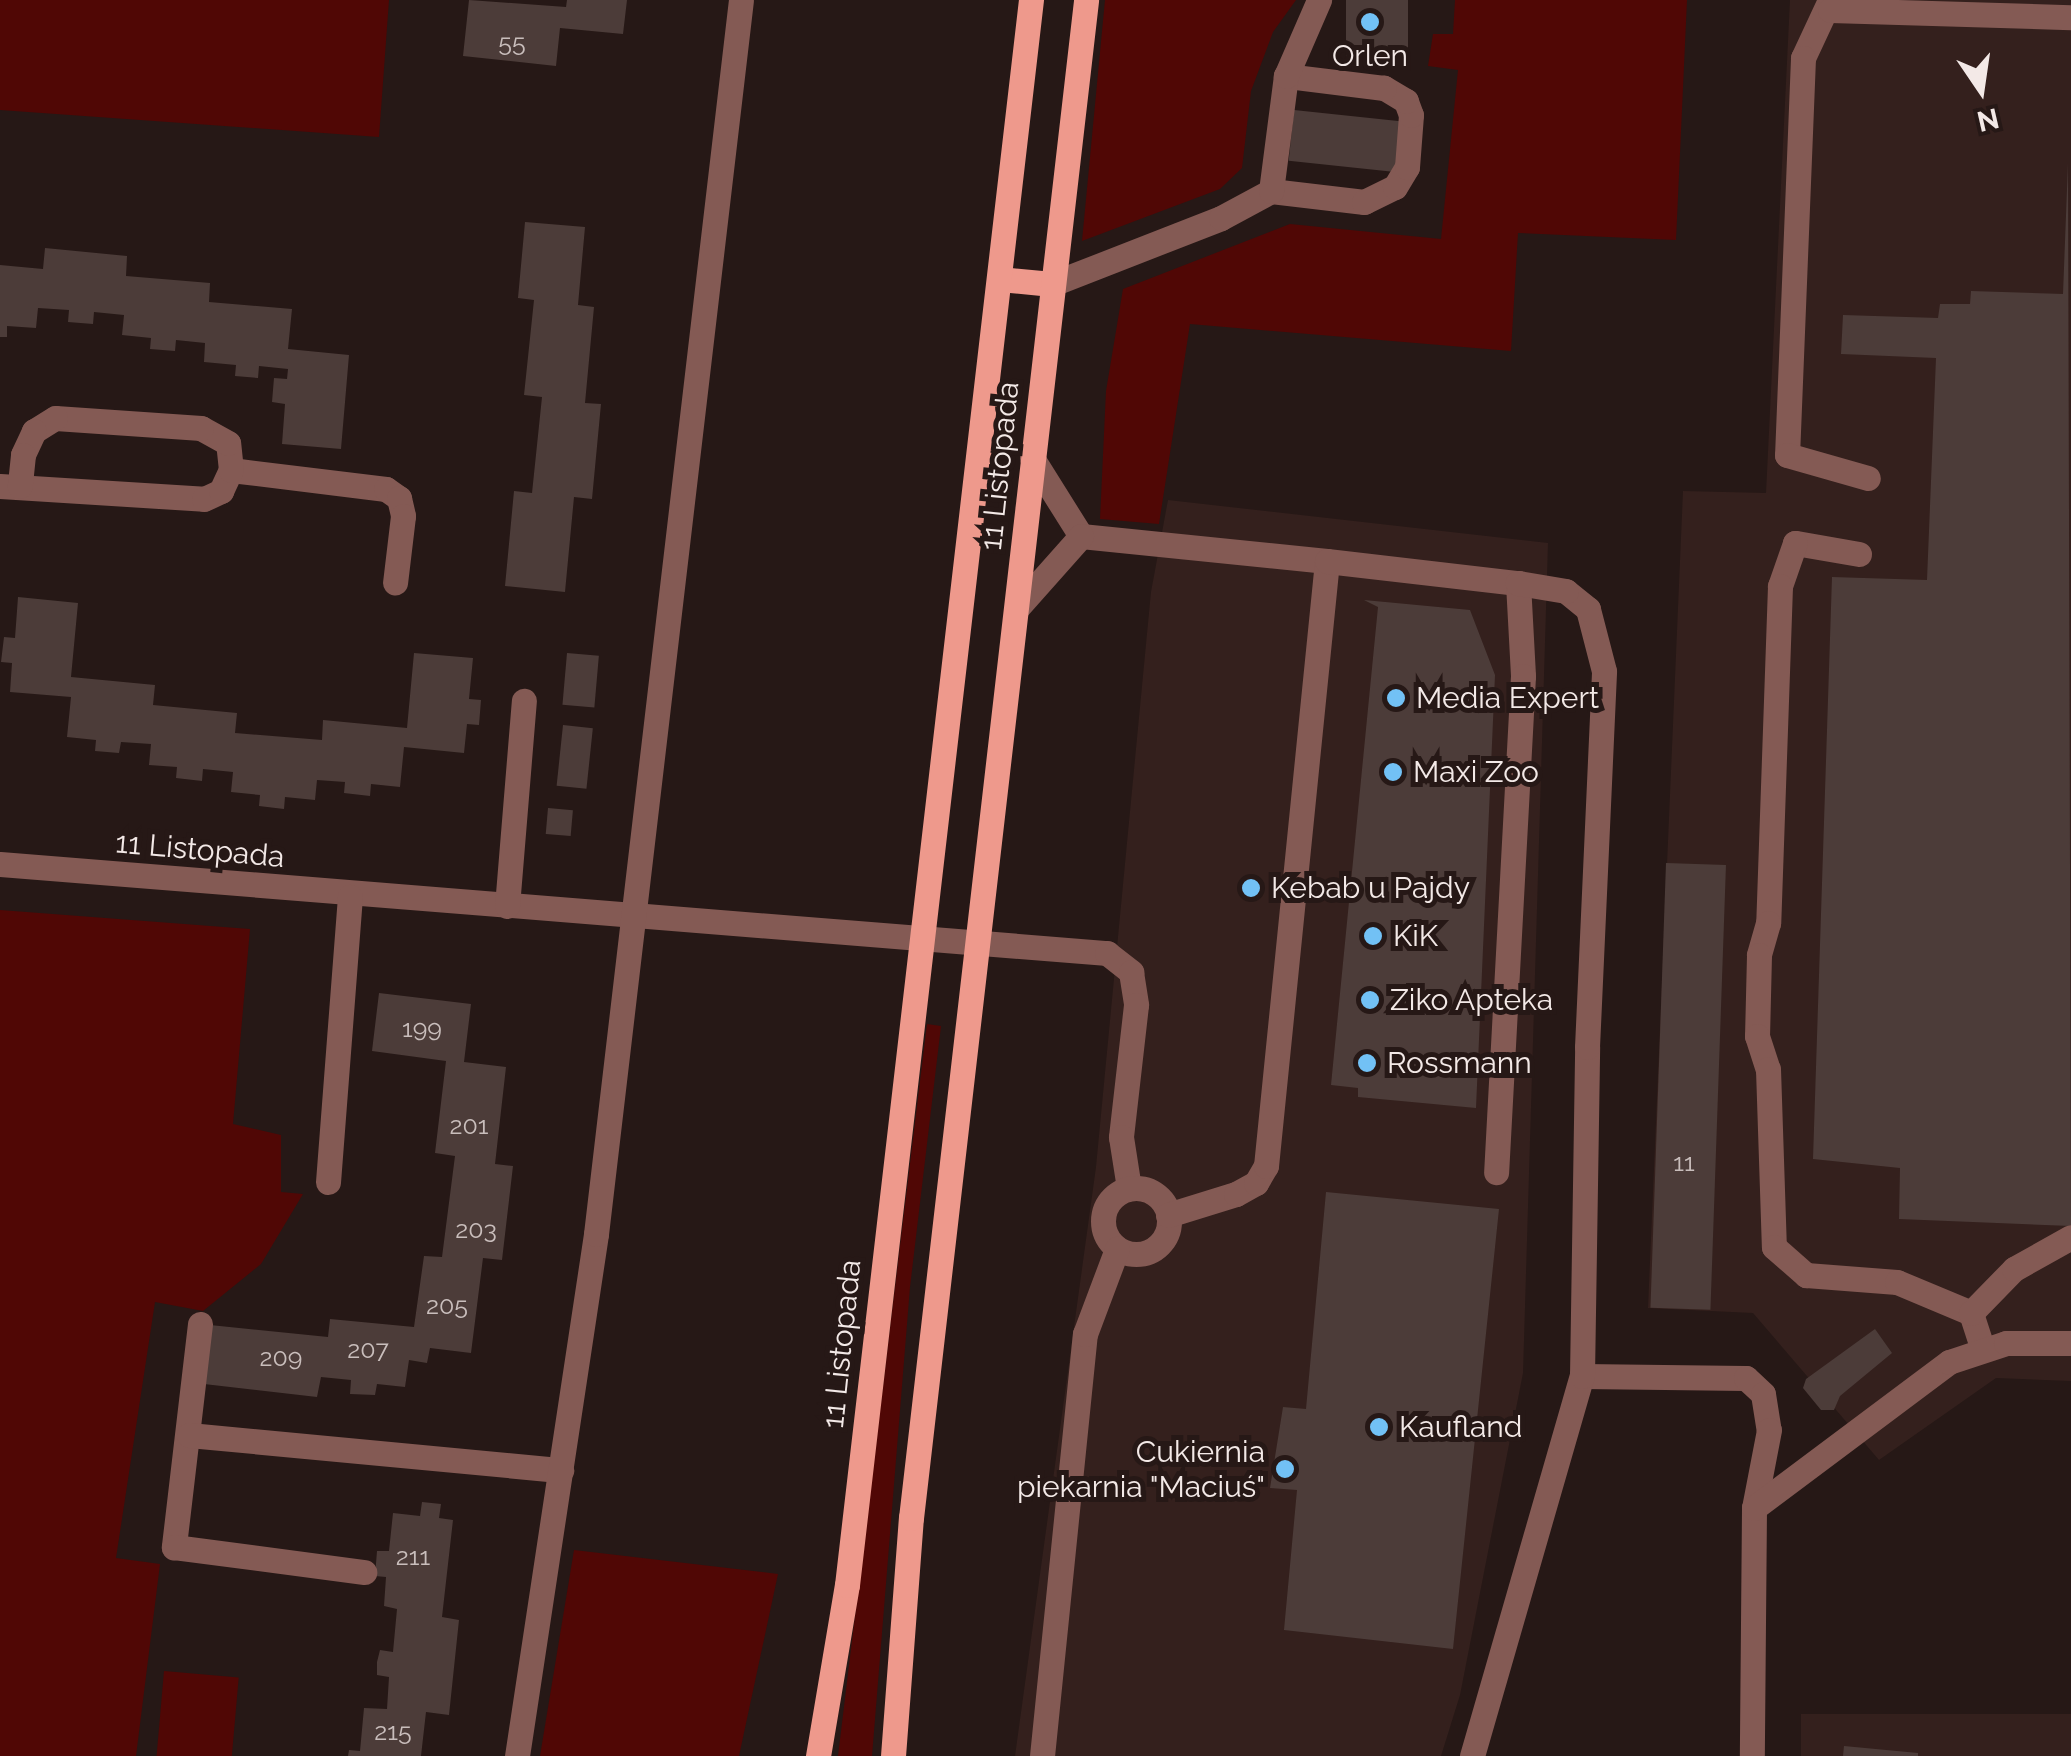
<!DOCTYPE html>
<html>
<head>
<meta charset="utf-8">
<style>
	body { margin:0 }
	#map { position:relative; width:2071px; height:1756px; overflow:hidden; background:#261816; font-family:Raleway,sans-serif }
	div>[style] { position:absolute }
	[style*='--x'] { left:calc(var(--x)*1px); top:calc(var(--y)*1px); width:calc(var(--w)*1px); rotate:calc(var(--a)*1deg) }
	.built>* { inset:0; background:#34201d; transform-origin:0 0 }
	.green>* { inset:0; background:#500705; transform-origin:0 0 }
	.building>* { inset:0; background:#4c3c39; transform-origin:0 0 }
	.minor>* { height:25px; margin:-12.5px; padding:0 12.5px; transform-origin:12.5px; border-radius:12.5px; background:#845a54 }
	.minor>.ring { margin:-12.5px; padding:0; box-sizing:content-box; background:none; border:25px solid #845a54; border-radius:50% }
	.major>* { height:25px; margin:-12.5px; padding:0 12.5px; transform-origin:12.5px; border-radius:12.5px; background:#ee998c }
	.dots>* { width:28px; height:28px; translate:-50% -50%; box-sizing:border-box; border:5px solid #261816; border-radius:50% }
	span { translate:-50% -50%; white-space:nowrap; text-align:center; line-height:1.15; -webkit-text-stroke:10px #261816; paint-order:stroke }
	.number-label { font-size:25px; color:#c9bebc }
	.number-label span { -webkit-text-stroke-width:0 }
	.poi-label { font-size:30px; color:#f3e9e7 }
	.left { translate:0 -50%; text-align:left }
	.right { translate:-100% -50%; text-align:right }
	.street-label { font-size:30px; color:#f3e9e7 }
	.north { position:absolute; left:1931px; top:40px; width:100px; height:100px; -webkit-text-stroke:8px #261816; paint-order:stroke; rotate:167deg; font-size:28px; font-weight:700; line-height:40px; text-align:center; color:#f3e9e7 }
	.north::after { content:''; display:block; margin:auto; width:35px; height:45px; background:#f3e9e7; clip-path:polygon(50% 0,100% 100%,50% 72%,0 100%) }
</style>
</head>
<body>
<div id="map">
	<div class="built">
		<div style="clip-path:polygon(1790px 0,2071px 0,2071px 1381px,1996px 1378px,1879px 1460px,1753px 1313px,1648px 1308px,1683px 491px,1766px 493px)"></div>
		<div style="clip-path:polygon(1168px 500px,1548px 543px,1523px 1373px,1460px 1695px,1441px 1756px,1015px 1756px,1096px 1167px,1151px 592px)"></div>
		<div style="left:1801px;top:1714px;width:270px;height:42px"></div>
	</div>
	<div class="green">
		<div style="clip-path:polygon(0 0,389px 0,379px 137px,0 110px)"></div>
		<div style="clip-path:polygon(1105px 0,1296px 0,1273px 32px,1251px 91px,1242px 168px,1220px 189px,1082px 241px)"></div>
		<div style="clip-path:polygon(1455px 0,1687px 0,1676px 240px,1518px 233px,1511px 351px,1190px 324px,1159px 524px,1100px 519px,1106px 391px,1123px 289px,1290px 224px,1441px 239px,1458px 70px,1428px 66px,1433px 34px,1453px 34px)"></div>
		<div style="clip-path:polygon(0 910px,250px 929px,233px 1124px,281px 1135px,281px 1192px,303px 1194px,261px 1264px,203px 1311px,155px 1302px,116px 1558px,160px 1564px,136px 1756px,0 1756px)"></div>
		<div style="clip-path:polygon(927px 1024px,941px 1026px,910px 1287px,872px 1756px,838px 1756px)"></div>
		<div style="clip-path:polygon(574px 1550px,778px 1574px,739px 1756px,540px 1756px)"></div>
		<div style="left:164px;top:1671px;width:75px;height:86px;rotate:5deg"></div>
	</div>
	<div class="building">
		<div style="clip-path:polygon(469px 0,566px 7px,567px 0,627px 0,623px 34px,560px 28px,556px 66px,463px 56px)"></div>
		<div style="left:1346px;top:0;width:62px;height:59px"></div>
		<div style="left:1294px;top:110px;width:107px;height:51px;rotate:6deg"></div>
		<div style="clip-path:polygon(2068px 163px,2071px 1226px,1899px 1219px,1900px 1168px,1813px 1159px,1832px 577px,1927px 580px,1936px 358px,1841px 354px,1843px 315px,1938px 318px,1940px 304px,1970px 304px,1971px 291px,2063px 294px)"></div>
		<div style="clip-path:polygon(525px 222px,585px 227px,578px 305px,594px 307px,585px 403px,601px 404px,592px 499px,574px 497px,565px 592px,505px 586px,514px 491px,532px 493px,542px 397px,524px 395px,534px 300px,518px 298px)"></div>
		<div style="clip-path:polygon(45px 248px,127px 256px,126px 276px,210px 283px,209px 302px,292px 309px,288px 349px,349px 355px,341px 449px,282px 444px,285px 404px,272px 402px,274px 378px,287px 379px,288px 369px,259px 366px,258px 378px,235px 376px,236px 365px,204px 362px,205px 343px,176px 340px,175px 351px,150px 349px,151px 338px,122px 335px,124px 315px,94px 312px,93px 324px,68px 322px,69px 310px,38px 308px,36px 328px,7px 326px,7px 337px,0 337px,0 265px,43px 269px)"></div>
		<div style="clip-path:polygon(18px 597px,78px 603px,71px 677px,155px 685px,153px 705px,237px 713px,235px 733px,322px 740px,323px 720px,407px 728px,414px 653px,473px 658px,469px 699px,481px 700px,479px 725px,467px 724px,464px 753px,404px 747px,400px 787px,371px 784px,370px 796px,344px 793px,345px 782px,317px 780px,315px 800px,285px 797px,284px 809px,259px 806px,260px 795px,231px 792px,233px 772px,203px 769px,202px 781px,176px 778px,177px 767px,149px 765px,151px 744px,121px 742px,119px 753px,95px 751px,96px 740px,67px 737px,71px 697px,10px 692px,12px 663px,1px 662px,4px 637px,15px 638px)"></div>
		<div style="clip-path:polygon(1364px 600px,1470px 610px,1495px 675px,1476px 1108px,1358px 1097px,1358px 1088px,1331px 1085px,1378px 607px)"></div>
		<div style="left:567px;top:653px;width:32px;height:52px;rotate:5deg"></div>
		<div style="left:563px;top:725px;width:30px;height:61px;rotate:6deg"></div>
		<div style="left:548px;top:808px;width:25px;height:26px;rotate:5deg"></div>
		<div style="left:1666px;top:863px;width:60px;height:445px;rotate:2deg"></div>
		<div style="clip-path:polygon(379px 993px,471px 1004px,464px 1062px,506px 1067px,495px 1164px,513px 1166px,502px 1260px,483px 1258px,471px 1353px,430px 1348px,427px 1363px,409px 1360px,405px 1387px,377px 1384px,375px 1395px,350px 1394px,351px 1380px,321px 1377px,317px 1397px,204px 1384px,210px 1325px,328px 1337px,330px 1319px,414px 1327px,424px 1256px,442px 1257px,455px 1156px,435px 1153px,446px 1061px,372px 1051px)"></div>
		<div style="clip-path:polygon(1326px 1192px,1499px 1209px,1453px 1649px,1284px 1630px,1297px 1490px,1270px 1488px,1283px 1407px,1306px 1409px)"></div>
		<div style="clip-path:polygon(1875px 1329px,1892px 1353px,1840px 1396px,1834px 1410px,1821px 1410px,1803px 1388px,1806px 1379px)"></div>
		<div style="clip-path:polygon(422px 1502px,441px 1504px,439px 1518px,453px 1520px,442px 1617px,459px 1620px,449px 1715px,426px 1712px,421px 1756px,348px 1756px,349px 1750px,360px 1751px,364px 1708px,387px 1709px,389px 1677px,377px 1675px,377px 1662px,380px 1650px,393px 1652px,397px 1609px,384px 1606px,386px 1577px,375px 1576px,377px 1551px,389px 1551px,393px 1513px,420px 1516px)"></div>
		<div style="clip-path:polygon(1844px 1746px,1918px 1753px,1918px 1756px,1843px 1756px)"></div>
	</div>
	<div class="minor">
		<div style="--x:1830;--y:0;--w:64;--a:115"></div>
		<div style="--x:1803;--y:58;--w:397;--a:92.3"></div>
		<div style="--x:1787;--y:455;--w:84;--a:15.9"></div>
		<div style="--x:1830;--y:10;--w:241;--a:1.7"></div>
		<div style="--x:1271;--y:191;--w:94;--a:6.7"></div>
		<div style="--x:1364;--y:202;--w:34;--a:-26"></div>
		<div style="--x:1395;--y:187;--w:23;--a:-59"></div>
		<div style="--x:1407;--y:167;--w:52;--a:-85.6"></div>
		<div style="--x:1411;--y:115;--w:15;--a:-110"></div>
		<div style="--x:1406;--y:101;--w:26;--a:-149"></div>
		<div style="--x:1384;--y:88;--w:99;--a:-173"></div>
		<div style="--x:1052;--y:284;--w:181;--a:-21.3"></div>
		<div style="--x:1221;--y:218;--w:57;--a:-28.4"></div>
		<div style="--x:1271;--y:191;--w:116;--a:-82.6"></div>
		<div style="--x:1286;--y:76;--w:83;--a:-66.5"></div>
		<div style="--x:1032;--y:458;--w:92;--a:57.9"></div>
		<div style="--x:1081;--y:536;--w:247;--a:5.8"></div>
		<div style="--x:231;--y:470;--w:156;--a:7"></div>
		<div style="--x:386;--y:489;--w:16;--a:35"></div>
		<div style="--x:399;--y:498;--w:18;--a:77"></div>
		<div style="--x:403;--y:516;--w:67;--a:96.8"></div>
		<div style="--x:0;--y:486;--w:204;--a:3.6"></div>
		<div style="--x:204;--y:499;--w:19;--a:-25"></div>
		<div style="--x:221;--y:491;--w:23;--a:-65"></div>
		<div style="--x:231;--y:470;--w:27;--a:-96"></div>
		<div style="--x:228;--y:443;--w:31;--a:-151"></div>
		<div style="--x:201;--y:428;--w:146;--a:-176.1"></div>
		<div style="--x:55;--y:418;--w:25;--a:148"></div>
		<div style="--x:34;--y:431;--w:26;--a:115"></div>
		<div style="--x:23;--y:455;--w:31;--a:96"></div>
		<div style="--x:1859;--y:554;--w:65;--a:-170.2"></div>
		<div style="--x:1795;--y:543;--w:46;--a:109.2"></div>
		<div style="--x:1780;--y:586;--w:337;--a:92"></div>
		<div style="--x:1768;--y:923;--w:33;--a:106"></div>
		<div style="--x:1759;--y:955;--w:81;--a:91.4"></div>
		<div style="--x:1757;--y:1036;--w:35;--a:72"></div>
		<div style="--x:1768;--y:1069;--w:178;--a:88.1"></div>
		<div style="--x:1774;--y:1247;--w:43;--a:41.2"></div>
		<div style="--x:1806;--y:1275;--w:91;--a:4.4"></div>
		<div style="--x:1897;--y:1282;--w:80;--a:22.7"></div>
		<div style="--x:1018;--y:607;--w:95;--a:-48.4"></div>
		<div style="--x:0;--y:864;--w:1111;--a:4.6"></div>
		<div style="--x:1107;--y:953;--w:31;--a:38"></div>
		<div style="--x:1131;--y:972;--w:33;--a:81"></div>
		<div style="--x:1136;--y:1005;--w:133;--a:96.5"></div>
		<div style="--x:1121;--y:1137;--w:52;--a:81.1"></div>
		<div style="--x:507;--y:906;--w:206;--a:-85.3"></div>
		<div style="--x:328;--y:1182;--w:286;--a:-85.6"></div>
		<div class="ring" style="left:1103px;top:1188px;width:41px;height:41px"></div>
		<div style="--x:1168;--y:1215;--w:71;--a:-17.2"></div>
		<div style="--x:1236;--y:1194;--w:23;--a:-29"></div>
		<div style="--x:1256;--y:1183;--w:20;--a:-60"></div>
		<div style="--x:1266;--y:1166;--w:608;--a:-84.24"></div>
		<div style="--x:1327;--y:561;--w:192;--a:6.6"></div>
		<div style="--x:1518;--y:583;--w:93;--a:86.9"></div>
		<div style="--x:1523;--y:676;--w:497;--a:93.1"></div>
		<div style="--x:200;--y:1324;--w:225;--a:96.7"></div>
		<div style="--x:174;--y:1547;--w:192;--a:7.5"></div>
		<div style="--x:1982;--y:1347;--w:36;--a:-108"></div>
		<div style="--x:1971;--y:1313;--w:62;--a:-45.7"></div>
		<div style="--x:2014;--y:1269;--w:65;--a:-29.3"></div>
		<div style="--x:1582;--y:1376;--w:164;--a:0.7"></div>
		<div style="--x:1746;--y:1378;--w:23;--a:43"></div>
		<div style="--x:1763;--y:1394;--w:36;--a:81"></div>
		<div style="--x:1769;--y:1430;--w:79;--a:100.9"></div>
		<div style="--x:1754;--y:1508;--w:248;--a:90.5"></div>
		<div style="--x:189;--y:1435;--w:374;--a:5.4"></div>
		<div style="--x:1754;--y:1508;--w:244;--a:-36.8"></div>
		<div style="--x:1949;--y:1362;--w:60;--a:-18.4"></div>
		<div style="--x:2006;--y:1343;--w:65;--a:0"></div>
		<div style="--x:517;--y:1756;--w:528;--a:-81.39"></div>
		<div style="--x:596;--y:1234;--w:1242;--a:-83.3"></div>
		<div style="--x:1042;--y:1756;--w:424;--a:-84.2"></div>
		<div style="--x:1085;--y:1334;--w:91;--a:-69.4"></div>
		<div style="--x:1472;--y:1756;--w:396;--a:-73.9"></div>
		<div style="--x:1582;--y:1376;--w:329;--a:-89.1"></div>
		<div style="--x:1587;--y:1047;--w:376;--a:-87.4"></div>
		<div style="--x:1604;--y:671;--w:64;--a:-104.5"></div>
		<div style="--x:1588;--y:609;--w:28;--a:-141"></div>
		<div style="--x:1566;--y:591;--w:49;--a:-170.5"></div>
	</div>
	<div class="major">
		<div style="--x:1000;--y:279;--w:52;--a:5.5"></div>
		<div style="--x:818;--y:1756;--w:173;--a:-80.4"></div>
		<div style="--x:847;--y:1585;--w:1596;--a:-83.38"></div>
		<div style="--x:893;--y:1756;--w:239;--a:-85.7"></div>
		<div style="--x:911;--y:1518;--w:1528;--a:-83.42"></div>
	</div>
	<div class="dots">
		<div style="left:1370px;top:22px;background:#72c1f5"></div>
		<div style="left:1396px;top:698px;background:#72c1f5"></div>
		<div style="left:1393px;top:772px;background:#72c1f5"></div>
		<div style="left:1251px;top:888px;background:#72c1f5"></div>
		<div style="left:1373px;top:936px;background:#72c1f5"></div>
		<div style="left:1370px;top:1000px;background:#72c1f5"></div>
		<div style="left:1367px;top:1063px;background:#72c1f5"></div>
		<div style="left:1379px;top:1427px;background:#72c1f5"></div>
		<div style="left:1285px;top:1469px;background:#72c1f5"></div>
	</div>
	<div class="number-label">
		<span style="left:512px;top:42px">55</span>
		<span style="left:422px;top:1028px">199</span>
		<span style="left:469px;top:1125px">201</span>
		<span style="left:1684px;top:1162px">11</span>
		<span style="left:476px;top:1229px">203</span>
		<span style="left:447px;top:1305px">205</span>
		<span style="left:368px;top:1349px">207</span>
		<span style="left:281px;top:1357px">209</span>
		<span style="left:413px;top:1556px">211</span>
		<span style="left:393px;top:1731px">215</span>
	</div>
	<div class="poi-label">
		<span style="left:1370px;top:56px">Orlen</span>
		<span class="left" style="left:1416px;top:698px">Media Expert</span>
		<span class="left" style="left:1413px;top:772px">Maxi Zoo</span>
		<span class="left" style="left:1271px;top:888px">Kebab u Pajdy</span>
		<span class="left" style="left:1393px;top:936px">KiK</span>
		<span class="left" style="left:1390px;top:1000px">Ziko Apteka</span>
		<span class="left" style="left:1387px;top:1063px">Rossmann</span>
		<span class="left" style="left:1399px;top:1427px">Kaufland</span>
		<span class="right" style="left:1265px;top:1469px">Cukiernia<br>piekarnia "Maciuś"</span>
	</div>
	<div class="street-label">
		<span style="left:1000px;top:466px;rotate:-84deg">11 Listopada</span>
		<span style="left:200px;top:850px;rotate:5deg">11 Listopada</span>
		<span style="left:842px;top:1344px;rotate:-84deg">11 Listopada</span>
	</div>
	<div class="north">N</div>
</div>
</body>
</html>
